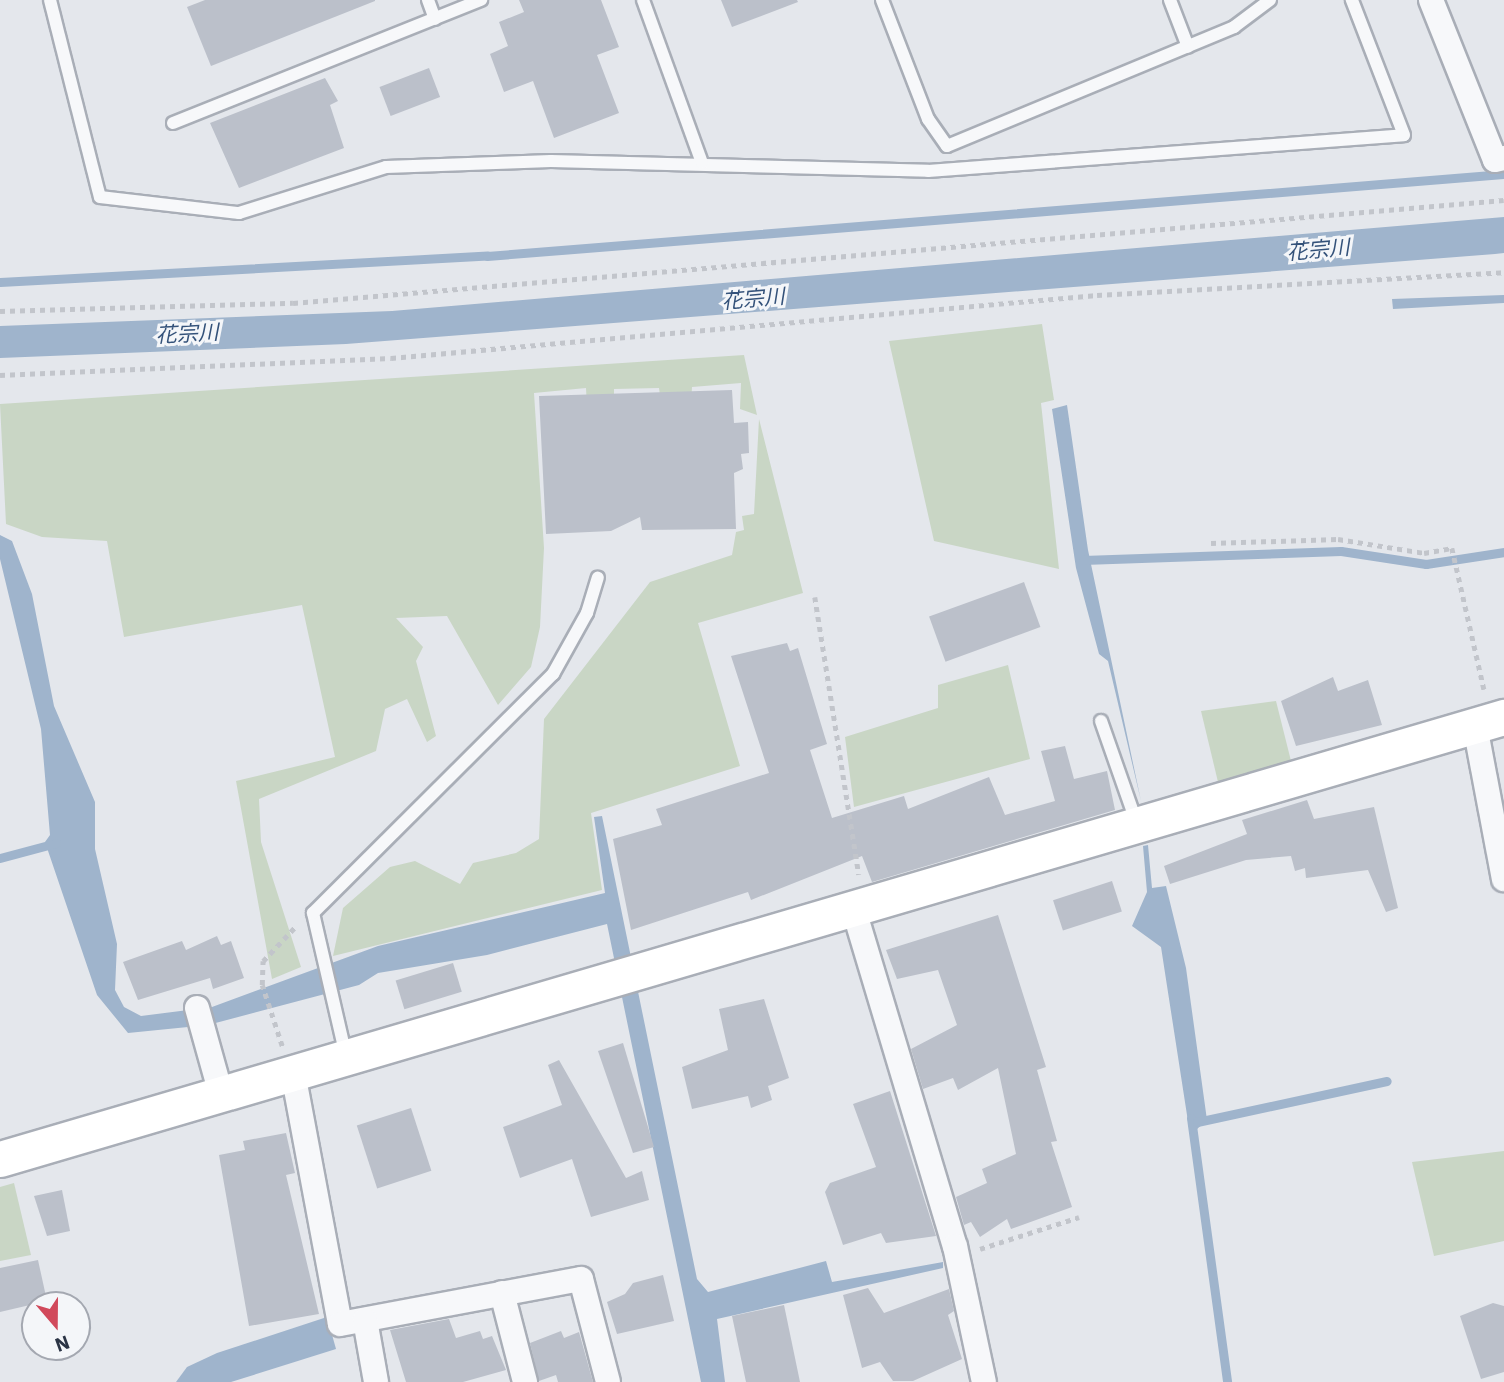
<!DOCTYPE html>
<html>
<head>
<meta charset="utf-8">
<style>
	body { margin:0 }
	#map { position:relative; width:1504px; height:1382px; overflow:hidden; background:#e4e7ec; font-family:"IBM Plex Sans","Noto Sans JP",sans-serif }
	div>[style] { position:absolute }
	[style*='--x'] { left:calc(var(--x)*1px); top:calc(var(--y)*1px); width:calc(var(--w)*1px); rotate:calc(var(--a)*1deg) }
	.green>* { inset:0; background:#c9d6c5 }
	.water>* { inset:0; background:#9fb4cc }
	.stream>* { height:9px; margin:-4.5px; padding:0 4.5px; transform-origin:4.5px; border-radius:4.5px; background:#9fb4cc }
	.building>* { inset:0; background:#bbc0ca; transform-origin:0 0 }
	.path>* { height:4.5px; margin-top:-2.25px; transform-origin:0; background:repeating-linear-gradient(90deg,#c2c5cb 0 5px,transparent 0 10px) }
	.roads { filter:drop-shadow(2px 0 #a9aeb7) drop-shadow(-2px 0 #a9aeb7) drop-shadow(0 2px #a9aeb7) drop-shadow(0 -2px #a9aeb7) }
	.lane>* { height:12px; margin:-6px; padding:0 6px; transform-origin:6px; border-radius:6px; background:#f7f8fa }
	.street>* { height:24px; margin:-12px; padding:0 12px; transform-origin:12px; border-radius:12px; background:#f7f8fa }
	.secondary>* { height:35px; margin:-17.5px; padding:0 17.5px; transform-origin:17.5px; border-radius:17.5px; background:#fff }
	span { translate:-50% -50%; white-space:nowrap; text-align:center; line-height:1.15; -webkit-text-stroke:6px #f4f6f9; paint-order:stroke }
	.water-label { font-size:21px; color:#34527a; font-style:italic }
	.north { position:absolute; left:21px; top:1291px; width:70px; height:70px; box-sizing:border-box; background:#f4f6f9; border:2px solid #a4a8b1; border-radius:50%; rotate:160deg; font-size:19px; font-weight:700; line-height:28px; text-align:center; color:#2b3445 }
	.north::after { content:''; display:block; margin:auto; width:24px; height:32px; background:#d1495b; clip-path:polygon(50% 0,100% 100%,50% 72%,0 100%) }
</style>
</head>
<body>
<div id="map">
	<div class="green">
		<div style="clip-path:polygon(1042px 324px,1054px 400px,1041px 403px,1059px 569px,934px 541px,889px 341px)"></div>
		<div style="clip-path:polygon(744px 355px,757px 415px,740px 409px,741px 383px,692px 387px,691px 405px,661px 403px,659px 388px,614px 389px,614px 405px,587px 408px,586px 388px,534px 393px,544px 548px,540px 627px,531px 667px,498px 705px,447px 616px,396px 618px,423px 647px,416px 661px,436px 736px,427px 742px,407px 699px,385px 709px,376px 751px,259px 799px,261px 842px,301px 967px,272px 979px,236px 781px,335px 757px,302px 605px,124px 637px,107px 541px,42px 537px,6px 524px,0 404px)"></div>
		<div style="clip-path:polygon(759px 419px,803px 593px,698px 623px,740px 766px,591px 813px,602px 890px,333px 956px,343px 908px,390px 867px,415px 861px,460px 884px,473px 863px,516px 853px,539px 839px,544px 719px,650px 582px,732px 555px,736px 532px,744px 530px,742px 516px,754px 514px)"></div>
		<div style="clip-path:polygon(1008px 665px,1030px 759px,854px 807px,845px 737px,938px 708px,938px 685px)"></div>
		<div style="clip-path:polygon(1276px 701px,1291px 761px,1218px 782px,1201px 711px)"></div>
		<div style="clip-path:polygon(1504px 1151px,1504px 1241px,1434px 1256px,1412px 1162px)"></div>
		<div style="clip-path:polygon(14px 1183px,31px 1255px,0 1261px,0 1187px)"></div>
	</div>
	<div class="water">
		<div style="clip-path:polygon(1504px 217px,1504px 253px,1495px 254px,346px 344px,0 358px,0 326px,392px 311px)"></div>
		<div style="clip-path:polygon(1504px 295px,1504px 303px,1393px 309px,1392px 299px)"></div>
		<div style="clip-path:polygon(1067px 405px,1088px 550px,1141px 801px,1108px 661px,1099px 654px,1076px 568px,1052px 409px)"></div>
		<div style="clip-path:polygon(0 535px,12px 541px,32px 594px,54px 706px,95px 802px,95px 849px,117px 944px,115px 990px,124px 1007px,141px 1016px,212px 1007px,378px 946px,605px 893px,594px 817px,602px 816px,697px 1279px,708px 1292px,826px 1261px,832px 1282px,943px 1262px,943px 1268px,717px 1319px,725px 1382px,701px 1382px,607px 924px,487px 955px,378px 973px,359px 985px,208px 1025px,128px 1033px,97px 995px,45px 842px,50px 835px,41px 729px,0 559px)"></div>
		<div style="clip-path:polygon(1148px 845px,1152px 888px,1166px 886px,1186px 968px,1207px 1120px,1196px 1130px,1189px 1128px,1161px 947px,1132px 926px,1147px 892px,1143px 846px)"></div>
		<div style="clip-path:polygon(327px 1317px,336px 1349px,231px 1382px,176px 1382px,187px 1367px,217px 1353px)"></div>
	</div>
	<div class="stream">
		<div style="--x:0;--y:282;--w:488;--a:-3.1"></div>
		<div style="--x:487;--y:256;--w:1020;--a:-4.61"></div>
		<div style="--x:1083;--y:560;--w:258;--a:-2"></div>
		<div style="--x:1341;--y:551;--w:86;--a:8.7"></div>
		<div style="--x:1426;--y:564;--w:79;--a:-8.7"></div>
		<div style="--x:0;--y:858;--w:58;--a:-15"></div>
		<div style="--x:1191;--y:1118;--w:266;--a:82.2"></div>
		<div style="--x:1197;--y:1122;--w:194;--a:-12.2"></div>
	</div>
	<div class="building">
		<div style="clip-path:polygon(205px 0,375px 0,375px 1px,211px 66px,187px 7px)"></div>
		<div style="clip-path:polygon(519px 0,601px 0,619px 47px,597px 55px,619px 113px,554px 138px,533px 81px,504px 92px,490px 54px,508px 46px,499px 22px,524px 12px)"></div>
		<div style="clip-path:polygon(721px 0,797px 0,798px 2px,732px 27px)"></div>
		<div style="left:429px;top:68px;width:31px;height:53px;rotate:69deg"></div>
		<div style="clip-path:polygon(325px 78px,338px 101px,330px 105px,344px 148px,239px 188px,210px 123px)"></div>
		<div style="clip-path:polygon(732px 390px,734px 423px,748px 422px,749px 453px,741px 454px,743px 469px,734px 473px,736px 529px,642px 530px,640px 517px,611px 531px,546px 534px,539px 396px)"></div>
		<div style="left:1024px;top:582px;width:48px;height:101px;rotate:70deg"></div>
		<div style="clip-path:polygon(787px 643px,790px 651px,798px 648px,827px 744px,810px 750px,832px 818px,904px 796px,908px 809px,989px 777px,1005px 815px,1055px 801px,1041px 751px,1065px 746px,1074px 779px,1107px 771px,1115px 810px,872px 882px,862px 856px,751px 900px,748px 892px,631px 930px,613px 839px,662px 825px,656px 809px,769px 773px,731px 656px)"></div>
		<div style="clip-path:polygon(1333px 677px,1338px 691px,1368px 680px,1382px 725px,1296px 746px,1281px 701px)"></div>
		<div style="clip-path:polygon(1307px 800px,1314px 819px,1374px 807px,1398px 908px,1386px 912px,1368px 870px,1306px 878px,1305px 868px,1295px 871px,1291px 856px,1246px 860px,1170px 884px,1164px 866px,1247px 834px,1242px 820px)"></div>
		<div style="left:1112px;top:881px;width:32px;height:62px;rotate:72deg"></div>
		<div style="clip-path:polygon(998px 915px,1046px 1067px,1037px 1070px,1057px 1141px,1051px 1142px,1072px 1207px,1011px 1229px,1007px 1219px,980px 1237px,971px 1222px,964px 1225px,956px 1197px,987px 1183px,982px 1169px,1016px 1154px,998px 1068px,958px 1090px,953px 1078px,923px 1089px,911px 1049px,957px 1025px,938px 970px,897px 979px,886px 950px)"></div>
		<div style="clip-path:polygon(217px 936px,221px 945px,231px 941px,244px 978px,213px 989px,210px 978px,138px 1000px,123px 962px,182px 941px,186px 950px)"></div>
		<div style="left:453px;top:963px;width:30px;height:60px;rotate:73deg"></div>
		<div style="clip-path:polygon(764px 999px,789px 1078px,768px 1086px,772px 1100px,751px 1108px,748px 1096px,692px 1109px,682px 1067px,728px 1050px,719px 1009px)"></div>
		<div style="clip-path:polygon(623px 1043px,654px 1147px,633px 1153px,598px 1051px)"></div>
		<div style="clip-path:polygon(559px 1060px,626px 1178px,642px 1171px,649px 1200px,591px 1217px,572px 1159px,520px 1178px,503px 1127px,562px 1105px,548px 1065px)"></div>
		<div style="clip-path:polygon(890px 1091px,936px 1236px,886px 1243px,881px 1233px,843px 1245px,825px 1192px,830px 1183px,876px 1167px,853px 1104px)"></div>
		<div style="left:411px;top:1108px;width:66px;height:57px;rotate:72deg"></div>
		<div style="clip-path:polygon(286px 1133px,295px 1173px,286px 1175px,319px 1314px,249px 1326px,219px 1155px,245px 1150px,243px 1141px)"></div>
		<div style="clip-path:polygon(62px 1190px,70px 1231px,47px 1236px,34px 1196px)"></div>
		<div style="clip-path:polygon(38px 1260px,47px 1301px,0 1312px,0 1268px)"></div>
		<div style="clip-path:polygon(663px 1275px,674px 1321px,617px 1334px,607px 1302px,625px 1294px,633px 1283px)"></div>
		<div style="clip-path:polygon(868px 1288px,884px 1313px,949px 1289px,954px 1311px,948px 1315px,962px 1359px,913px 1381px,893px 1381px,880px 1362px,862px 1368px,843px 1295px)"></div>
		<div style="clip-path:polygon(1493px 1303px,1504px 1306px,1504px 1372px,1481px 1379px,1460px 1316px)"></div>
		<div style="clip-path:polygon(784px 1305px,800px 1382px,746px 1382px,732px 1316px)"></div>
		<div style="clip-path:polygon(449px 1319px,456px 1338px,480px 1331px,483px 1339px,492px 1336px,506px 1370px,463px 1382px,406px 1382px,390px 1330px)"></div>
		<div style="clip-path:polygon(561px 1331px,564px 1338px,579px 1332px,593px 1382px,558px 1382px,556px 1375px,539px 1381px,530px 1343px)"></div>
	</div>
	<div class="path">
		<div style="--x:0;--y:311;--w:293;--a:-1.6"></div>
		<div style="--x:293;--y:303;--w:1215;--a:-4.86"></div>
		<div style="--x:0;--y:375;--w:391;--a:-2.5"></div>
		<div style="--x:391;--y:358;--w:709;--a:-5.1"></div>
		<div style="--x:1097;--y:295;--w:408;--a:-3.2"></div>
		<div style="--x:1211;--y:543;--w:127;--a:-1.8"></div>
		<div style="--x:1338;--y:539;--w:87;--a:9.2"></div>
		<div style="--x:1424;--y:553;--w:28;--a:-10"></div>
		<div style="--x:1452;--y:548;--w:145;--a:77.2"></div>
		<div style="--x:815;--y:597;--w:281;--a:81"></div>
		<div style="--x:282;--y:1046;--w:64;--a:-108.2"></div>
		<div style="--x:262;--y:985;--w:24;--a:-88"></div>
		<div style="--x:263;--y:961;--w:47;--a:-46.7"></div>
		<div style="--x:980;--y:1249;--w:104;--a:-17.9"></div>
	</div>
	<div class="roads">
		<div class="lane">
			<div style="--x:50;--y:0;--w:203;--a:75.8"></div>
			<div style="--x:100;--y:197;--w:140;--a:6.6"></div>
			<div style="--x:239;--y:213;--w:154;--a:-17.4"></div>
			<div style="--x:386;--y:167;--w:165;--a:-2.1"></div>
			<div style="--x:551;--y:161;--w:377;--a:1.5"></div>
			<div style="--x:928;--y:171;--w:477;--a:-4.3"></div>
			<div style="--x:1404;--y:135;--w:145;--a:-111.1"></div>
			<div style="--x:428;--y:0;--w:20;--a:70"></div>
			<div style="--x:643;--y:0;--w:173;--a:70.1"></div>
			<div style="--x:882;--y:0;--w:128;--a:68.9"></div>
			<div style="--x:928;--y:119;--w:33;--a:55"></div>
			<div style="--x:947;--y:146;--w:311;--a:-22.5"></div>
			<div style="--x:1234;--y:27;--w:45;--a:-36.9"></div>
			<div style="--x:1170;--y:0;--w:50;--a:69"></div>
			<div style="--x:173;--y:123;--w:332;--a:-21.8"></div>
			<div style="--x:1101;--y:721;--w:109;--a:70.7"></div>
			<div style="--x:346;--y:1056;--w:147;--a:-103"></div>
			<div style="--x:313;--y:913;--w:339;--a:-44.9"></div>
			<div style="--x:553;--y:674;--w:70;--a:-60.9"></div>
			<div style="--x:587;--y:613;--w:37;--a:-73"></div>
		</div>
		<div class="street">
			<div style="--x:1431;--y:0;--w:172;--a:68.2"></div>
			<div style="--x:1495;--y:160;--w:9;--a:-13"></div>
			<div style="--x:1475;--y:726;--w:156;--a:79.3"></div>
			<div style="--x:853;--y:907;--w:354;--a:73.3"></div>
			<div style="--x:955;--y:1246;--w:139;--a:78"></div>
			<div style="--x:197;--y:1008;--w:89;--a:74.4"></div>
			<div style="--x:293;--y:1073;--w:255;--a:79.4"></div>
			<div style="--x:340;--y:1324;--w:245;--a:-10.6"></div>
			<div style="--x:581;--y:1279;--w:106;--a:75.3"></div>
			<div style="--x:502;--y:1293;--w:92;--a:75.5"></div>
			<div style="--x:365;--y:1320;--w:63;--a:79.9"></div>
		</div>
		<div class="secondary">
			<div style="--x:0;--y:1159;--w:1568;--a:-16.38"></div>
		</div>
	</div>
	<div class="water-label">
		<span style="left:1318px;top:249px;rotate:-5deg">花宗川</span>
		<span style="left:753px;top:298px;rotate:-5deg">花宗川</span>
		<span style="left:187px;top:333px;rotate:-3deg">花宗川</span>
	</div>
	<div class="north">N</div>
</div>
</body>
</html>
